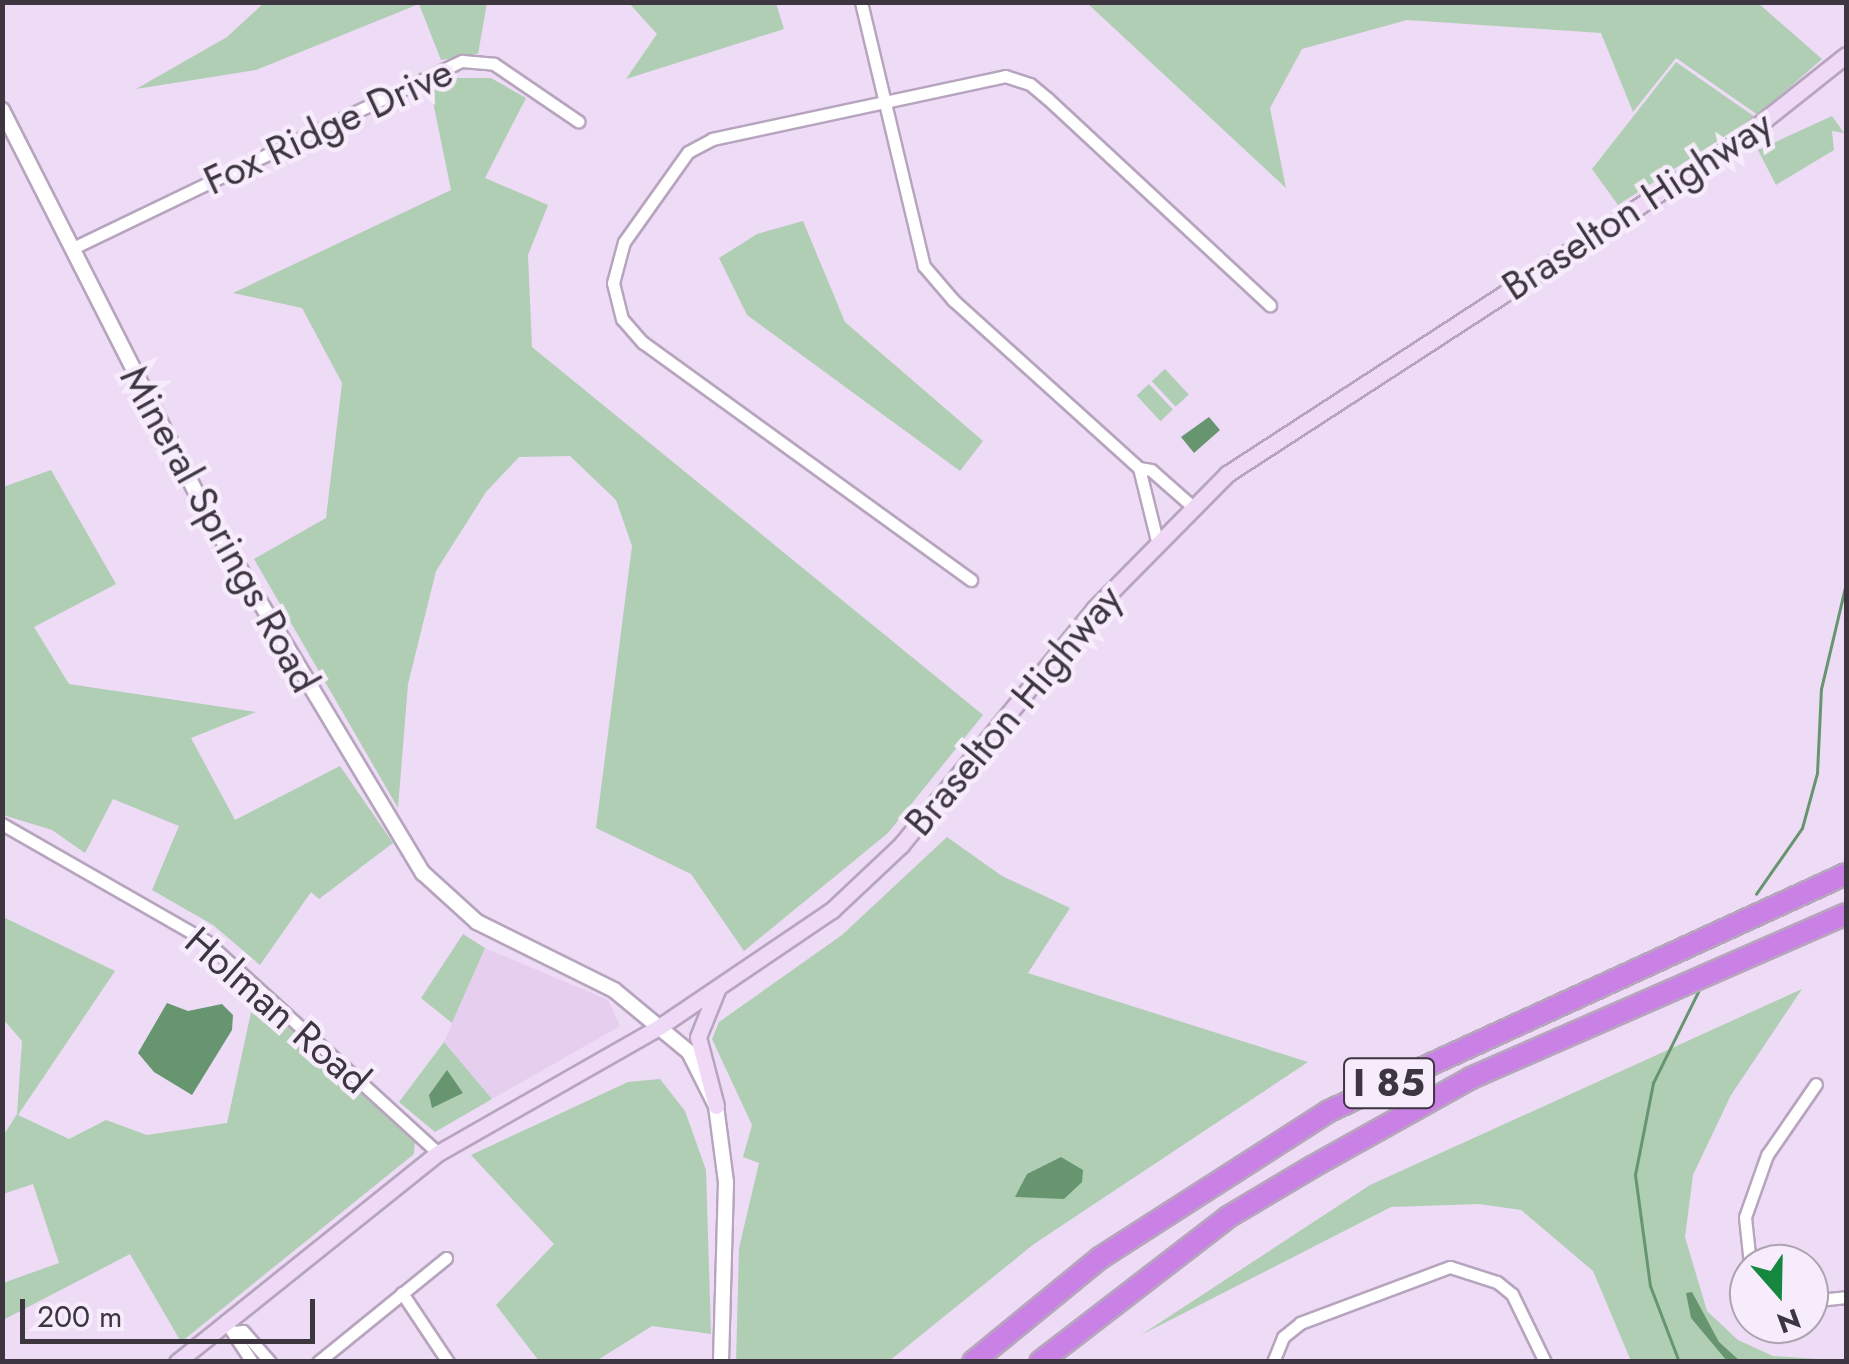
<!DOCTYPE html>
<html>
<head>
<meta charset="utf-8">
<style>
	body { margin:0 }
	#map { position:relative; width:1849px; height:1364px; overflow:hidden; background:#eedbf6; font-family:Jost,sans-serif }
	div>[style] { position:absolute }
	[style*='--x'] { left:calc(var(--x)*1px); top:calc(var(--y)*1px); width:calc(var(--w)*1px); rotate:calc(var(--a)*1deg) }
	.built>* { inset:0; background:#e5ceee }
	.green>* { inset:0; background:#b0ceb4; transform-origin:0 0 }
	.water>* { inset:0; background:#66956f }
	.stream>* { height:2.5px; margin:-1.25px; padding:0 1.25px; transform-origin:1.25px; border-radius:1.25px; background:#66956f }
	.roads { filter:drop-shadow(2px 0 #b7a5be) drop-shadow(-2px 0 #b7a5be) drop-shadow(0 2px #b7a5be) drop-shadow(0 -2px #b7a5be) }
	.minor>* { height:11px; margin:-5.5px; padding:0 5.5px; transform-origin:5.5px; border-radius:5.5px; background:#fff }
	.tertiary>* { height:14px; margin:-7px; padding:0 7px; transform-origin:7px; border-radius:7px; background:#fff }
	.secondary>* { height:15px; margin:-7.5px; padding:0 7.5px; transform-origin:7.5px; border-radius:7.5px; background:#efd9f7 }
	.motorway>* { height:20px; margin:-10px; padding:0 10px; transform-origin:10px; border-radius:10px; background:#c981e5 }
	span { translate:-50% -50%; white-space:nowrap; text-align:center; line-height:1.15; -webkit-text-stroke:9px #f7ecfc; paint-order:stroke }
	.shield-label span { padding:2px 8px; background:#f7ecfc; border:2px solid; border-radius:8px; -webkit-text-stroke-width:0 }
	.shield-label { font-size:38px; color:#3d3640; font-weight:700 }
	.street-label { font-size:40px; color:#3d3640 }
	.frame { position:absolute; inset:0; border:5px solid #3d3640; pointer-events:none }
	.north { position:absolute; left:1729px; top:1244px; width:100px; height:100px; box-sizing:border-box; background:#f7ecfc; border:2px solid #ada3b1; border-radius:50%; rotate:160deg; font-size:28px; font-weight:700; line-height:40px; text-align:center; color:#3d3640 }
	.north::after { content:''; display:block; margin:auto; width:35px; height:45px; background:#15873f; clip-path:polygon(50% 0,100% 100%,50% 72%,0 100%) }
	.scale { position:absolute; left:20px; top:1299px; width:295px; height:45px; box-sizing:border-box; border:5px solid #3d3640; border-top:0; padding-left:12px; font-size:30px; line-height:35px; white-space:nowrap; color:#3d3640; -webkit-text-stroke:8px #f7ecfc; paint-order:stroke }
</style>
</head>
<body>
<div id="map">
	<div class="built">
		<div style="clip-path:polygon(485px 948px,608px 1000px,620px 1026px,492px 1099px,444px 1042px)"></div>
	</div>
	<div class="green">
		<div style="clip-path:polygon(264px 3px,264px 2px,487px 3px,478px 54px,441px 60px,419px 4px,256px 70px,136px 89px,227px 37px)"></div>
		<div style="clip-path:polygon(629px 3px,776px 3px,784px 29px,626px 79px,657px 34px)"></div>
		<div style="clip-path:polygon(1087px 3px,1758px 3px,1822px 59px,1758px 115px,1676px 58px,1633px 112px,1601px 33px,1407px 20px,1302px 49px,1270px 108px,1286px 188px)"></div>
		<div style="clip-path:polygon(1676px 62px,1755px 117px,1618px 205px,1592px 169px)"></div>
		<div style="clip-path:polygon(447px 78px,491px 78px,526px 98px,485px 178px,548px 205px,528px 255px,532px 347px,983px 715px,888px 833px,744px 951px,691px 874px,596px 828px,632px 546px,616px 500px,570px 456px,519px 457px,486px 492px,436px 571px,408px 684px,398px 808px,254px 559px,326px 518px,342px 383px,302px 308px,233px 293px,451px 190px,430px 87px)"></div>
		<div style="clip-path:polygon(1832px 116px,1844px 133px,1832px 131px,1834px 150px,1776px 185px,1758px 150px)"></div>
		<div style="clip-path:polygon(803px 221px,845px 322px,983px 441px,960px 471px,747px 315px,719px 258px,757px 234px)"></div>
		<div style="left:1165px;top:369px;width:35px;height:18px;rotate:47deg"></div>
		<div style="left:1149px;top:384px;width:35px;height:17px;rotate:47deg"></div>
		<div style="clip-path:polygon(51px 470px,116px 584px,34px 627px,69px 684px,256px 712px,191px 738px,235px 820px,340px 766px,393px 843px,319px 899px,311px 892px,260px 965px,213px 925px,152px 890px,179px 826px,113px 799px,85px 853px,52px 830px,3px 815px,3px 487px)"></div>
		<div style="clip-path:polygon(947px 837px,1002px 876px,1070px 908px,1028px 973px,1308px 1062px,1034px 1244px,889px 1361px,736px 1362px,739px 1248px,759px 1163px,743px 1157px,752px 1125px,712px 1039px,719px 1022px,842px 935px)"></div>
		<div style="clip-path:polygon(3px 917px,115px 971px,18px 1115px,69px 1139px,106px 1120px,147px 1135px,227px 1123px,255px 994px,415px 1142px,414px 1154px,181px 1342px,130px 1254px,3px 1320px,3px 1283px,59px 1263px,33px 1184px,3px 1194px,3px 1136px,17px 1114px,22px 1041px,3px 1019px)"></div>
		<div style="clip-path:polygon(463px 934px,485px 948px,452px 1023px,421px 998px)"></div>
		<div style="clip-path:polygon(1802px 989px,1731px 1095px,1693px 1175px,1685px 1237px,1707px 1311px,1738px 1340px,1773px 1356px,1846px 1361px,1631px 1361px,1593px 1271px,1521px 1210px,1479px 1204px,1391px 1207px,1141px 1335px,1370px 1185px)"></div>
		<div style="clip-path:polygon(444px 1042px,492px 1099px,435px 1132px,399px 1102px)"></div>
		<div style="clip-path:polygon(660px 1079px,685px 1111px,706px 1170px,711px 1334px,652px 1326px,596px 1361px,539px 1361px,496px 1305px,554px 1244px,471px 1155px,628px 1082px)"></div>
	</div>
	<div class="water">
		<div style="clip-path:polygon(1209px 417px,1220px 430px,1194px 453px,1181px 437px)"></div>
		<div style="clip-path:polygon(167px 1003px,188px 1011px,222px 1004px,233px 1015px,232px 1030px,192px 1095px,154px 1072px,138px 1053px)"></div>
		<div style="clip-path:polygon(447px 1070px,463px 1093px,432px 1108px,429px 1095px)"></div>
		<div style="clip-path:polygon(1061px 1157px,1083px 1170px,1082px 1182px,1064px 1199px,1015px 1197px,1027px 1174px)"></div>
		<div style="clip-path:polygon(1692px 1292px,1719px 1342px,1740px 1361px,1727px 1361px,1691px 1318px,1686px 1293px)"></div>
	</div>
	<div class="stream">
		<div style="--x:1756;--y:894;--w:80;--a:-55.1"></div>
		<div style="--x:1802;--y:828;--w:57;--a:-74.7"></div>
		<div style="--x:1817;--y:773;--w:84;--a:-87.3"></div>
		<div style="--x:1821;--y:689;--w:109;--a:-76.7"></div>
		<div style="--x:1679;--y:1362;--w:81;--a:-110.9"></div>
		<div style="--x:1650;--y:1286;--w:112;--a:-97.7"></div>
		<div style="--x:1635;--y:1175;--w:94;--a:-78.9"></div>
		<div style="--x:1653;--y:1083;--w:102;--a:-63.7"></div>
	</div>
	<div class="roads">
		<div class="minor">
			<div style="--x:861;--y:2;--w:271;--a:76.6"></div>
			<div style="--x:924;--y:266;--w:45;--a:49.5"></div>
			<div style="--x:953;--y:300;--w:251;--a:42.1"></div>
			<div style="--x:1139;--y:468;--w:12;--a:9"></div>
			<div style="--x:1151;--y:470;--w:55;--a:41.3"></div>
			<div style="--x:73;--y:248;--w:432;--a:-25.7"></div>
			<div style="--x:462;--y:61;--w:32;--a:5"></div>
			<div style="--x:494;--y:64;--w:102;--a:34.2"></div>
			<div style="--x:1139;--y:468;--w:75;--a:76.1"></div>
			<div style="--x:971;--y:580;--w:405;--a:-144.1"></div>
			<div style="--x:643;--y:343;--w:32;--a:-131"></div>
			<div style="--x:622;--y:319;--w:37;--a:-104"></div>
			<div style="--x:613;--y:283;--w:42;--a:-75"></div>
			<div style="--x:624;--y:242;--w:110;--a:-54.6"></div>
			<div style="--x:688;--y:152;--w:27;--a:-28"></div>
			<div style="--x:712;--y:139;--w:300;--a:-12.1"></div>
			<div style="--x:1005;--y:76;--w:26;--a:18"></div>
			<div style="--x:1030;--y:84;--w:23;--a:40"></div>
			<div style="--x:1048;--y:99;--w:303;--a:42.9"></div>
			<div style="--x:2;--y:824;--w:235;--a:29.8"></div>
			<div style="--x:206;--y:941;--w:314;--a:42.4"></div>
			<div style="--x:1750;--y:1264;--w:47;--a:-96.1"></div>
			<div style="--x:1745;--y:1217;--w:66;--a:-70.5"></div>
			<div style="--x:1767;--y:1155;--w:86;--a:-55.4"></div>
			<div style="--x:402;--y:1293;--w:83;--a:56.3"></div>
			<div style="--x:1809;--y:1301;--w:37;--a:-6"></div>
			<div style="--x:225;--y:1321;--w:49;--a:56.6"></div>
			<div style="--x:235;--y:1332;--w:8;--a:-7"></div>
			<div style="--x:243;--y:1331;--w:41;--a:48.9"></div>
			<div style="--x:318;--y:1362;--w:165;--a:-39.1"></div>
			<div style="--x:1273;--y:1362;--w:27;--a:-68"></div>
			<div style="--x:1283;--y:1337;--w:22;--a:-39"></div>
			<div style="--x:1300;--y:1323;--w:160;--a:-20.5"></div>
			<div style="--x:1450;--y:1267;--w:49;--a:17.7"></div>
			<div style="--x:1497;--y:1282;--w:19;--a:39"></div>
			<div style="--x:1512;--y:1294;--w:76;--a:64.1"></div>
		</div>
		<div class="tertiary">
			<div style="--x:2;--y:110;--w:453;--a:63.1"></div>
			<div style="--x:207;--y:514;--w:419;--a:59"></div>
			<div style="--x:423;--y:873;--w:73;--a:42.2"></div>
			<div style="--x:477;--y:922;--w:153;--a:26.4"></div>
			<div style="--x:614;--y:990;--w:97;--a:39.6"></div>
			<div style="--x:689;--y:1052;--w:60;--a:63.4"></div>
			<div style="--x:716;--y:1106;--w:77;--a:82.5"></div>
			<div style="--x:726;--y:1182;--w:180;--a:91.6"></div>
		</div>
		<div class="secondary">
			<div style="--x:716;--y:1106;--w:71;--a:-104.6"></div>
			<div style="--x:698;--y:1037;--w:51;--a:-68"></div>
			<div style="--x:177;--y:1362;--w:334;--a:-38.7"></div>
			<div style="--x:438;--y:1153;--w:258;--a:-29.7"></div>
			<div style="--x:662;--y:1025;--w:205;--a:-34.1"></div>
			<div style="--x:832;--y:910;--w:95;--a:-43.3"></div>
			<div style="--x:901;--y:845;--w:305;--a:-50.7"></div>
			<div style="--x:1094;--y:609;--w:190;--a:-45.4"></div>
			<div style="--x:1227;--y:474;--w:604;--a:-33.03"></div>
			<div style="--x:1733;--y:145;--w:144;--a:-38.5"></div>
		</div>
		<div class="motorway">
			<div style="--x:973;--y:1362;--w:164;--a:-39.3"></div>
			<div style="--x:1100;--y:1258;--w:272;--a:-32.7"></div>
			<div style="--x:1329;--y:1111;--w:569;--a:-24.63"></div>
			<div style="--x:1040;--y:1362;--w:237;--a:-37.6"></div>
			<div style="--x:1228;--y:1217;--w:98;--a:-30.8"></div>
			<div style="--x:1312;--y:1167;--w:182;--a:-29.2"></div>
			<div style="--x:1471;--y:1078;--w:409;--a:-23.6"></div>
		</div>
	</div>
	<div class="shield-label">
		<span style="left:1389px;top:1083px">I 85</span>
	</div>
	<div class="street-label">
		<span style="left:328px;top:126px;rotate:-25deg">Fox Ridge Drive</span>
		<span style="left:1637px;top:205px;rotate:-33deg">Braselton Highway</span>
		<span style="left:220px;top:529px;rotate:61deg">Mineral Springs Road</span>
		<span style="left:1013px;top:710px;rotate:-50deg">Braselton Highway</span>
		<span style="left:278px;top:1010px;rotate:41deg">Holman Road</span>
	</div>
	<div class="frame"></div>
	<div class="north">N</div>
	<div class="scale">200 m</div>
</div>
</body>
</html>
